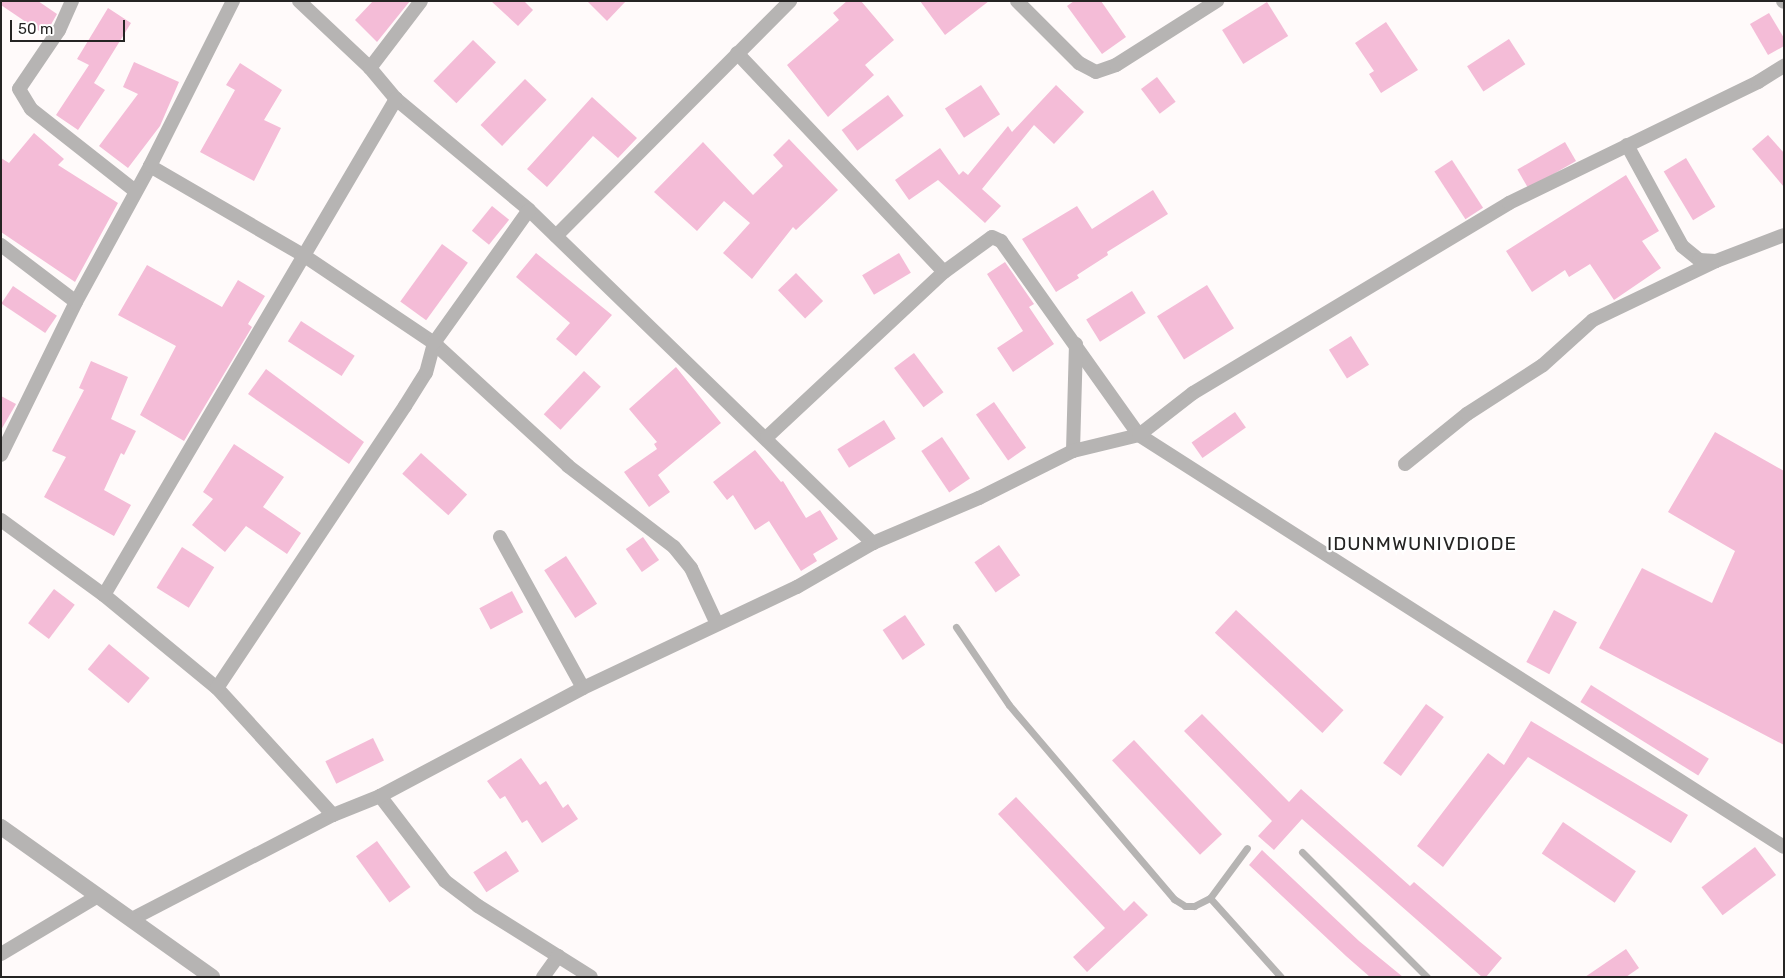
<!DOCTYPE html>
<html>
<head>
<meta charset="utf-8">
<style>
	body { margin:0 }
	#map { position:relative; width:1785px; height:978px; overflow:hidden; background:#fffafa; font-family:Rubik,sans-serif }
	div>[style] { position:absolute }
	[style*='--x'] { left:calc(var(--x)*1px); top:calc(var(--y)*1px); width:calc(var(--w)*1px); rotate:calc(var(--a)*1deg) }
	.building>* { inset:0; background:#f4bcd7; transform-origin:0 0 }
	.service>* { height:7px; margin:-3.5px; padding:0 3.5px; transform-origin:3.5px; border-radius:3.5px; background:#b6b4b3 }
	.minor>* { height:14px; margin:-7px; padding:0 7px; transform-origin:7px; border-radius:7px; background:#b6b4b3 }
	.tertiary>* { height:16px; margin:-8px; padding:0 8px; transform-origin:8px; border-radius:8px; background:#b6b4b3 }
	span { translate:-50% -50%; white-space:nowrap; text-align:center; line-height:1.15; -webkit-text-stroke:4.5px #fff; paint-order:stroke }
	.quarter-label { font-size:19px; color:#252423; letter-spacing:1px }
	.frame { position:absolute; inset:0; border:2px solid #252423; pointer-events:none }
	.scale { position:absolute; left:10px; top:20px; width:115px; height:22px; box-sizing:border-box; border:2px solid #252423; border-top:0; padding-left:6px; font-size:15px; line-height:18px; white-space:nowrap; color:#252423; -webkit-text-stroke:4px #fff; paint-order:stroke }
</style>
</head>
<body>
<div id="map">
	<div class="building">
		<div style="clip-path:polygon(1px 1px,38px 1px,57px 14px,45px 35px,1px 5px)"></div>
		<div style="clip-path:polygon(373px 1px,410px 1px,377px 42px,355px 20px)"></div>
		<div style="clip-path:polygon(491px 1px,524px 1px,533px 10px,518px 26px)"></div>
		<div style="clip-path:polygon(587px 1px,626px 1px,607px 21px)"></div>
		<div style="clip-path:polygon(847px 1px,861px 1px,894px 40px,865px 65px,874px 75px,828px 117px,787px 65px,839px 20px,833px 13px)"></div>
		<div style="clip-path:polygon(920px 1px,989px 1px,945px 35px)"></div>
		<div style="clip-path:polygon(1074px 1px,1101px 1px,1126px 37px,1102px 54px,1067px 6px)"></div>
		<div style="left:1267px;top:2px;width:40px;height:53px;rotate:58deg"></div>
		<div style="clip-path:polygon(108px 8px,131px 23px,94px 83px,105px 90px,78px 130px,56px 115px,89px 65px,77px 59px)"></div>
		<div style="clip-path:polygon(1769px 13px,1784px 38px,1784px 46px,1768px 55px,1750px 24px)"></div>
		<div style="clip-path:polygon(1386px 22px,1418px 70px,1381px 93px,1369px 74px,1374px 71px,1355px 43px)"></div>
		<div style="left:1509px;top:39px;width:30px;height:50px;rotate:57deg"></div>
		<div style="left:473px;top:40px;width:32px;height:57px;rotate:44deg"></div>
		<div style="clip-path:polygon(134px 62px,179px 82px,160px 126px,128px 168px,99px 146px,138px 94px,123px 87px)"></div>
		<div style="clip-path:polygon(240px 63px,282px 90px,264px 120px,281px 128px,254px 181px,200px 152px,235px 90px,226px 85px)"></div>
		<div style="left:1157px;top:77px;width:31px;height:20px;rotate:53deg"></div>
		<div style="left:525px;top:79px;width:30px;height:64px;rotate:44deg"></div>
		<div style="left:981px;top:85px;width:35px;height:43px;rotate:57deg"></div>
		<div style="clip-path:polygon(1056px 85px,1084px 112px,1054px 144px,1034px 125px,982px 189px,1001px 206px,985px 223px,938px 180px,909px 200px,895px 180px,940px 148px,959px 175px,963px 171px,968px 175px,1008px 126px,1012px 132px)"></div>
		<div style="left:888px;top:95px;width:26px;height:58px;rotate:53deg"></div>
		<div style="clip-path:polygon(592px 97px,637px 138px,618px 158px,593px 136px,547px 187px,527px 169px)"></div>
		<div style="clip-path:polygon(34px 133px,64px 159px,58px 165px,118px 203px,75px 282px,1px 232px,1px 158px,9px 163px)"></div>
		<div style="clip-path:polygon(1768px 135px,1784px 153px,1784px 187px,1752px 149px)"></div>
		<div style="clip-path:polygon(789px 139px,838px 190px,796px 230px,793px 227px,752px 279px,723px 253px,750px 223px,724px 201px,697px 231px,654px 192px,703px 142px,753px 195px,783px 166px,773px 155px)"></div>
		<div style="left:1565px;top:142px;width:22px;height:55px;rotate:60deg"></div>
		<div style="left:1686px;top:158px;width:57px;height:26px;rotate:59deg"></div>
		<div style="left:1452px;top:160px;width:57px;height:21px;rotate:57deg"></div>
		<div style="clip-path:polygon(1626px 175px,1659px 231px,1642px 241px,1661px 268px,1614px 300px,1590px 264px,1569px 277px,1565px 270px,1532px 292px,1506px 251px)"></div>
		<div style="clip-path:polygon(1153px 190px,1168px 214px,1107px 252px,1108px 255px,1077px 275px,1079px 278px,1056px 292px,1022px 239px,1077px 206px,1092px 229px)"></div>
		<div style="left:492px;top:206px;width:22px;height:32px;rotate:39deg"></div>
		<div style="left:442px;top:244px;width:32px;height:71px;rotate:36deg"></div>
		<div style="clip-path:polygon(536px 253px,612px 315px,576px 356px,556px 339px,570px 323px,516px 277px)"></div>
		<div style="left:899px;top:253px;width:23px;height:43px;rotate:59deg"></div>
		<div style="clip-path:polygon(1005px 262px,1034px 304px,1029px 307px,1054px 344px,1013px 372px,997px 348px,1023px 331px,987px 274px)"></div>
		<div style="clip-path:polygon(147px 265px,222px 307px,238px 280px,265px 296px,248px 324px,252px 327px,184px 441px,140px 415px,176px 346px,118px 315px)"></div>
		<div style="left:796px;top:273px;width:39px;height:25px;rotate:46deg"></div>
		<div style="left:1207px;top:285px;width:51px;height:59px;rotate:58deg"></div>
		<div style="left:13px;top:286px;width:53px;height:21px;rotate:34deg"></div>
		<div style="left:1132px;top:291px;width:26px;height:54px;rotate:58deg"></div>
		<div style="left:301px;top:321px;width:64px;height:24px;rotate:33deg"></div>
		<div style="left:1351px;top:336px;width:34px;height:26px;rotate:58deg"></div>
		<div style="left:914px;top:353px;width:49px;height:25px;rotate:53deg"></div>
		<div style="clip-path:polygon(91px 361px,128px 377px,111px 419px,136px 431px,124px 455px,121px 453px,104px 490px,131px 505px,114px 536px,44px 497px,66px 457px,52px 451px,84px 390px,79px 388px)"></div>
		<div style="clip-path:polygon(676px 367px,721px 423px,658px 475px,670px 492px,649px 507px,624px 472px,657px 449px,654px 444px,657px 442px,629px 409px)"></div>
		<div style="clip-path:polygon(266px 369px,364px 442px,349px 464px,248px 394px)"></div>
		<div style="left:584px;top:371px;width:23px;height:59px;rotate:43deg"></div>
		<div style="clip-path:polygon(1px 396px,16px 404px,1px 430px)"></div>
		<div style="left:994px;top:402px;width:56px;height:22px;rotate:55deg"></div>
		<div style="left:1235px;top:412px;width:19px;height:53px;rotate:55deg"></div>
		<div style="left:884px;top:420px;width:22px;height:55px;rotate:58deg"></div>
		<div style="clip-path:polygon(1715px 432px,1784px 471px,1784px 745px,1599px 648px,1642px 568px,1712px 603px,1735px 551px,1668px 512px)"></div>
		<div style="left:942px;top:437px;width:50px;height:25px;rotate:56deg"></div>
		<div style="clip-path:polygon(234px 444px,284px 477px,263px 507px,301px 533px,287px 554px,246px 526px,225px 552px,192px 525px,213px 499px,203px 492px)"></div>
		<div style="clip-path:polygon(755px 450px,781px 482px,783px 481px,806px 518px,820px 510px,838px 539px,813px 554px,817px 561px,801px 571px,769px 521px,755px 530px,733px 495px,727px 500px,713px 482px)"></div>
		<div style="left:421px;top:453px;width:62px;height:28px;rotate:42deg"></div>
		<div style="left:643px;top:537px;width:28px;height:21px;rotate:55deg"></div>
		<div style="left:999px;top:545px;width:37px;height:30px;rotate:55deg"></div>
		<div style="left:182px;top:547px;width:38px;height:48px;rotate:32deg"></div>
		<div style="left:566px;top:556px;width:57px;height:26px;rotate:57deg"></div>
		<div style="left:54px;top:589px;width:26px;height:43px;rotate:37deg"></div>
		<div style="left:512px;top:591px;width:24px;height:37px;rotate:62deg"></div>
		<div style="left:1236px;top:610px;width:147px;height:31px;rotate:43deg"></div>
		<div style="left:1554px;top:610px;width:26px;height:59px;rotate:28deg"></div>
		<div style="left:905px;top:615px;width:36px;height:27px;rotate:56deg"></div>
		<div style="left:109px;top:644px;width:53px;height:33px;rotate:40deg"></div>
		<div style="left:1591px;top:685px;width:139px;height:20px;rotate:32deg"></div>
		<div style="left:1426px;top:704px;width:22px;height:73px;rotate:36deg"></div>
		<div style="clip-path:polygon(1202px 714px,1289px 802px,1301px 789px,1410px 886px,1414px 882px,1502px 958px,1486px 977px,1482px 977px,1302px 819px,1274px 850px,1258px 836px,1272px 821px,1184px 731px)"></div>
		<div style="clip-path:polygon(1531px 721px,1688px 815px,1671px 843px,1528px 757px,1443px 867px,1417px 846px,1488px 753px,1504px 765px)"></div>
		<div style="left:373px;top:738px;width:25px;height:53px;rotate:64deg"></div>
		<div style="left:1134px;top:740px;width:129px;height:30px;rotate:47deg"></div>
		<div style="clip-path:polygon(521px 758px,540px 785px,546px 781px,563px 808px,568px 804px,578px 819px,542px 843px,527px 820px,522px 823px,505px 796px,500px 799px,487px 781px)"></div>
		<div style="clip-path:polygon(1016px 797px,1124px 911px,1134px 901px,1148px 915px,1087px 972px,1073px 957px,1105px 928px,998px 814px)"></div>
		<div style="left:1563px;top:822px;width:88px;height:38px;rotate:34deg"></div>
		<div style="left:377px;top:841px;width:57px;height:26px;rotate:54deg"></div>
		<div style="left:1755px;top:847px;width:35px;height:67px;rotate:53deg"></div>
		<div style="clip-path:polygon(1262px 850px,1359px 941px,1403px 977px,1370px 977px,1346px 956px,1249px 865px)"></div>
		<div style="left:506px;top:851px;width:24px;height:39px;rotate:57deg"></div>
		<div style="clip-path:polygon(1626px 949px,1639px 968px,1626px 977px,1585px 977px)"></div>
	</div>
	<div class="service">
		<div style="--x:956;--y:627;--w:94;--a:55.8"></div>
		<div style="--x:1009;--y:705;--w:255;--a:49.6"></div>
		<div style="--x:1174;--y:899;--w:13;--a:32"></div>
		<div style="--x:1185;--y:906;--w:9;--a:0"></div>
		<div style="--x:1194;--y:906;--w:18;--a:-27"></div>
		<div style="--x:1210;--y:898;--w:62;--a:-53.5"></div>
		<div style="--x:1302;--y:852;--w:177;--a:45"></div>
		<div style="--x:1210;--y:898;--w:106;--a:48.1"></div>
	</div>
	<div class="minor">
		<div style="--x:72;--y:1;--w:32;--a:114"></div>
		<div style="--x:59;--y:30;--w:71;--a:124.1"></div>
		<div style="--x:19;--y:89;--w:23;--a:59"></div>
		<div style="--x:31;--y:109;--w:131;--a:38.2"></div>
		<div style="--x:299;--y:1;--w:98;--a:43.3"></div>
		<div style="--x:370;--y:68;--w:40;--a:50"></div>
		<div style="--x:396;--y:99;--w:173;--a:39.8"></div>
		<div style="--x:529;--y:210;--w:479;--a:44.1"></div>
		<div style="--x:1017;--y:1;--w:88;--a:45"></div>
		<div style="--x:1079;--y:63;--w:19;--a:28"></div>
		<div style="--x:1096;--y:72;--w:21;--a:-19"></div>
		<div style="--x:1116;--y:65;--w:120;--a:-32.4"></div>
		<div style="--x:1783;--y:1;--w:1;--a:45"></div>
		<div style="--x:737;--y:53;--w:301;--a:46.6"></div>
		<div style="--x:370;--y:68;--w:84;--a:-52.7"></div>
		<div style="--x:1627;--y:145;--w:115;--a:61.4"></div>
		<div style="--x:1682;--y:246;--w:22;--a:39"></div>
		<div style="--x:1699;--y:260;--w:17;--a:3"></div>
		<div style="--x:1716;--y:261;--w:73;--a:-20.9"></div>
		<div style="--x:150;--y:166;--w:177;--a:30.2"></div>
		<div style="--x:303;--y:255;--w:158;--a:33.9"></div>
		<div style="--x:434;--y:343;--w:182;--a:42.5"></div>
		<div style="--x:568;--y:466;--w:133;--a:37.4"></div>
		<div style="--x:674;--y:547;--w:27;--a:51"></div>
		<div style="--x:691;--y:568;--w:62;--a:65.1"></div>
		<div style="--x:556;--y:236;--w:332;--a:-45.1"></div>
		<div style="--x:1;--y:245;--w:94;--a:37.2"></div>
		<div style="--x:767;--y:437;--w:242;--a:-43"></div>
		<div style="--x:944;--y:272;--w:59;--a:-36.1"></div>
		<div style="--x:992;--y:237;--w:10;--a:24"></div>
		<div style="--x:1001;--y:241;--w:238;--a:54.6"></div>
		<div style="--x:1139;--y:435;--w:765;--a:32.57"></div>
		<div style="--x:1073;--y:451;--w:107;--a:-88.4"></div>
		<div style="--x:1;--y:455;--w:170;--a:-63.9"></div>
		<div style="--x:76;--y:302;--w:155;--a:-61.4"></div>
		<div style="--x:150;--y:166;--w:185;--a:-63.3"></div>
		<div style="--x:1405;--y:464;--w:80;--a:-38.9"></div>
		<div style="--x:1467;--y:414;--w:90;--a:-32.8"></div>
		<div style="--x:1543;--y:365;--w:67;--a:-42"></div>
		<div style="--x:1593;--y:320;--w:136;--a:-25.6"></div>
		<div style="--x:1;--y:520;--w:127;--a:36.1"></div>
		<div style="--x:104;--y:595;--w:146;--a:39.5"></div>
		<div style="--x:217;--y:688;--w:172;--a:47.6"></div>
		<div style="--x:500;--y:537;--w:172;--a:61.2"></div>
		<div style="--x:104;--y:595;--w:576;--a:-59.51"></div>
		<div style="--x:217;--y:688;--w:339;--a:-56.3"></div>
		<div style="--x:405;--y:406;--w:39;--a:-58"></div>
		<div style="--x:426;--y:373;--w:31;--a:-75"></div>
		<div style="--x:434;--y:343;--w:163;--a:-54.5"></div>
		<div style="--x:380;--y:796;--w:107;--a:52.6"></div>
		<div style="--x:445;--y:881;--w:41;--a:37.1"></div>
		<div style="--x:478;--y:906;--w:133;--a:32.1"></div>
		<div style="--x:132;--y:919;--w:226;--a:-27.4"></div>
		<div style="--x:333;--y:815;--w:51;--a:-22"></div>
		<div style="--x:380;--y:796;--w:230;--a:-28"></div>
		<div style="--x:583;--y:688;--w:237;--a:-25.3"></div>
		<div style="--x:797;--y:587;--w:88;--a:-30.1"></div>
		<div style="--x:873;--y:543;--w:115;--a:-23"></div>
		<div style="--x:979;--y:498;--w:105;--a:-26.6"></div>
		<div style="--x:1073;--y:451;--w:68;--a:-13.6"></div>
		<div style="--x:1139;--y:435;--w:68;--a:-37.9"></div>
		<div style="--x:1193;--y:393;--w:369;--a:-31"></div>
		<div style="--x:1509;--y:203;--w:277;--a:-25.9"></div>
		<div style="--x:1758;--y:82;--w:31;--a:-32"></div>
		<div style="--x:1;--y:954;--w:113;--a:-30.9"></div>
		<div style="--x:543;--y:977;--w:26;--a:-54"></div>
	</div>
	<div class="tertiary">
		<div style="--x:1;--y:827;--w:259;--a:35.4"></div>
	</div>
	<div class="quarter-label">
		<span style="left:1422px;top:544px">IDUNMWUNIVDIODE</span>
	</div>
	<div class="frame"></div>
	<div class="scale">50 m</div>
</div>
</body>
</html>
